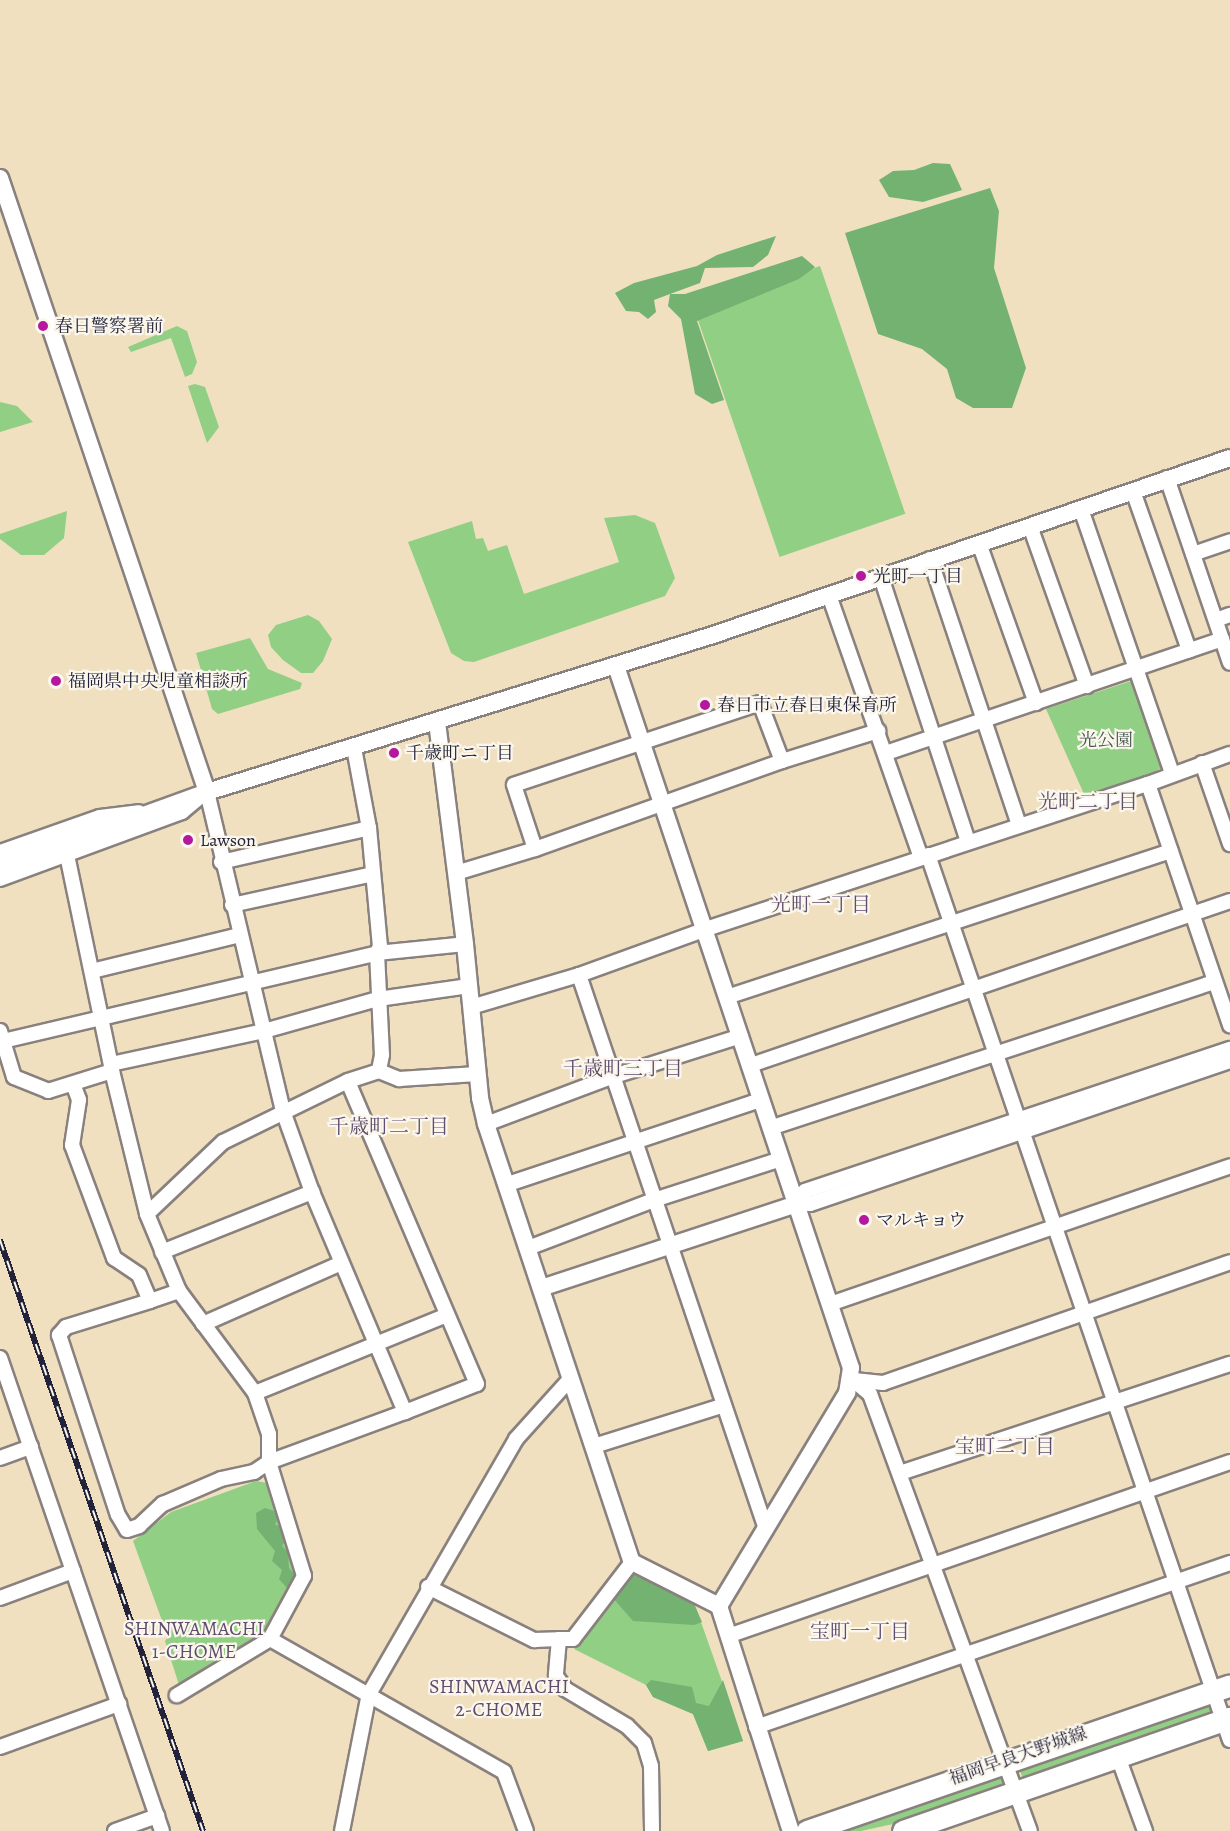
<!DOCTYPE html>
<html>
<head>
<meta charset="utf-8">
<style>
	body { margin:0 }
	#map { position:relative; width:1230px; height:1831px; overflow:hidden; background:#f0e0c0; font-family:Alegreya,"Noto Serif JP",serif }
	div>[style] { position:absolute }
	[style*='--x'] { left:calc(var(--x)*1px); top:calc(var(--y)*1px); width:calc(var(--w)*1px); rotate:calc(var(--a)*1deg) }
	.green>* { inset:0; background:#91cf84; transform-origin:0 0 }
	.forest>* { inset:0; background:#74b272 }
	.roads { filter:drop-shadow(2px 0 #89817e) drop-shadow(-2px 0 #89817e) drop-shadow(0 2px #89817e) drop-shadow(0 -2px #89817e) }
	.minor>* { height:14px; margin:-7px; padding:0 7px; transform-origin:7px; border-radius:7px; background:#fff }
	.tertiary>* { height:16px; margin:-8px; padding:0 8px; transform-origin:8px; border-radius:8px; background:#fff }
	.primary>* { height:21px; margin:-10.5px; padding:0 10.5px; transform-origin:10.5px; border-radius:10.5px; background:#fff }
	.rail>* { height:6px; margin-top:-3px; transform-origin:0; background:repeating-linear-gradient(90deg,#fbf7ec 0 11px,#22223b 0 22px); box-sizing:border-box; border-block:2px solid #22223b }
	.dots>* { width:16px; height:16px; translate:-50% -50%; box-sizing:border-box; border:3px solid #fbf7ec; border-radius:50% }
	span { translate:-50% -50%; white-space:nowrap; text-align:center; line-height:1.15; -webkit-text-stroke:4.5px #fbf7ec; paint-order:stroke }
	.poi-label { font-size:18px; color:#22223b }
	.left { translate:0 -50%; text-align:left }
	.park-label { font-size:18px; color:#435651 }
	.street-label { font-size:18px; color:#22223b }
	.neighbourhood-label { font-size:20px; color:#5e4d6e }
</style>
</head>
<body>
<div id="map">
	<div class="green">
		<div style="left:820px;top:266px;width:262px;height:133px;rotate:71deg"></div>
		<div style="clip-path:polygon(177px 326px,187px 331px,197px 362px,192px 374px,185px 377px,171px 338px,131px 352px,128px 347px)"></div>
		<div style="clip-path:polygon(195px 384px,205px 387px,219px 427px,207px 443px,188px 386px)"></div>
		<div style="clip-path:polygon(0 402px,17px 406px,33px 422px,0 432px)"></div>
		<div style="clip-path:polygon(67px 511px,64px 538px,44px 555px,21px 555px,0 539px,0 534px)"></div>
		<div style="clip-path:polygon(635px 515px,655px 523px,675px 578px,665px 596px,474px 662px,464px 661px,451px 653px,408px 542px,472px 521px,476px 539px,483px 538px,488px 551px,507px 545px,524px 594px,619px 562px,604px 518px)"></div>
		<div style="clip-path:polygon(308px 615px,319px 621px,332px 639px,323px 661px,313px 673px,301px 673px,283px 660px,271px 647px,268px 635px,276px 625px)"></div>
		<div style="clip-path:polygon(250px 638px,268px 669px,302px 683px,300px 689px,218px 714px,212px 709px,196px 653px)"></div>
		<div style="clip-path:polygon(1131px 681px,1161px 768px,1146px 777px,1084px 794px,1046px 709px)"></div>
		<div style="clip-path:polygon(256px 1481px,268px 1483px,299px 1574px,271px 1629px,250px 1649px,180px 1688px,165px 1641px,168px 1637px,133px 1541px,171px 1512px)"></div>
		<div style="clip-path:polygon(637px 1573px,695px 1605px,743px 1741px,708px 1751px,693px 1714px,653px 1697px,646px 1685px,574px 1649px,631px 1574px)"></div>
		<div style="left:1210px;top:1702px;width:12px;height:202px;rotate:70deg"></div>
		<div style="clip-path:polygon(1004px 1771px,1009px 1782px,893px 1824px,861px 1831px,834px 1831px)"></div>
	</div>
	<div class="forest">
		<div style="clip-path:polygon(933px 163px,950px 164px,962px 190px,923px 202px,889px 197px,879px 180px,893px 171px,914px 170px)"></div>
		<div style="clip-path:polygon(990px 188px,999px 211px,994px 268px,1026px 368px,1012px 408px,973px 408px,956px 398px,947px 369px,922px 349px,878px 334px,845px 233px)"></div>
		<div style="clip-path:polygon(776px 236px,768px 255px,753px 267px,705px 268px,700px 283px,670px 294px,685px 294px,802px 256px,815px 267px,799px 279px,697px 321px,724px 400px,712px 404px,695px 394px,681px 319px,668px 306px,670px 294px,654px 300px,656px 312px,648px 319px,639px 312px,626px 311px,615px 293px,634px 283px,697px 266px,717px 255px)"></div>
		<div style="clip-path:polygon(265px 1508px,274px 1511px,277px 1520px,275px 1525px,281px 1526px,285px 1541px,282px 1546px,288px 1552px,289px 1568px,295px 1575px,294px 1585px,287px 1588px,279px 1579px,282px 1570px,272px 1561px,275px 1551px,257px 1529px,256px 1513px)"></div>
		<div style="clip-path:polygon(637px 1573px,694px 1604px,702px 1622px,694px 1625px,633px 1621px,613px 1598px,631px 1574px)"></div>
		<div style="clip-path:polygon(651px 1680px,692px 1687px,696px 1703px,709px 1706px,723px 1680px,743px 1741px,708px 1751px,693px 1714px,653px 1697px,646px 1685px)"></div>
	</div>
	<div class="roads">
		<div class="minor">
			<div style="--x:1167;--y:478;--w:195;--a:71.2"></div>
			<div style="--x:1133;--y:491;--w:169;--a:70.6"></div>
			<div style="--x:1081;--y:509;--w:279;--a:71"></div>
			<div style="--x:1030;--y:526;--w:170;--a:70.4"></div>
			<div style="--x:979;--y:543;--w:170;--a:70.4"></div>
			<div style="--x:1193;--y:554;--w:39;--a:-19"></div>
			<div style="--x:930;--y:559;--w:280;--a:71.5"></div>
			<div style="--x:881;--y:577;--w:279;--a:71.8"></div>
			<div style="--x:829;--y:595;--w:278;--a:70.7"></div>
			<div style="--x:1216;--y:620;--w:15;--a:-20"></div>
			<div style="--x:354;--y:748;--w:81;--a:79.4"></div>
			<div style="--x:369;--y:828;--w:119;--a:84.7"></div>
			<div style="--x:380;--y:946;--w:8;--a:113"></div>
			<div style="--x:377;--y:953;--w:102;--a:87.2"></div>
			<div style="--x:382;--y:1055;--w:16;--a:101"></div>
			<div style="--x:886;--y:753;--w:355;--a:-18.7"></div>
			<div style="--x:782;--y:761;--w:101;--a:-17.4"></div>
			<div style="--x:1202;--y:763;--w:86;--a:70.9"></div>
			<div style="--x:1148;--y:784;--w:255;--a:71.2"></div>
			<div style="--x:207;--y:792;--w:328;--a:76.6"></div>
			<div style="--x:283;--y:1111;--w:86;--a:70.3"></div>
			<div style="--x:312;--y:1192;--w:239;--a:67.1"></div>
			<div style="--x:405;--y:1412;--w:77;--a:-21.3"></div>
			<div style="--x:477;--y:1384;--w:329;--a:-113.1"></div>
			<div style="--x:0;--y:852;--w:106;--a:-19.3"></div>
			<div style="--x:100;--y:817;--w:39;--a:-7"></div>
			<div style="--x:67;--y:855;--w:221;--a:78.2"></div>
			<div style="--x:112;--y:1071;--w:147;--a:76.2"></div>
			<div style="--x:147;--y:1214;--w:83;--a:67.4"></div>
			<div style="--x:179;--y:1291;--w:127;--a:53.3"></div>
			<div style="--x:255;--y:1393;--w:43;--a:71.1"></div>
			<div style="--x:269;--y:1434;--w:28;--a:90"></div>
			<div style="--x:269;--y:1462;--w:119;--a:72.9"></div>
			<div style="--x:304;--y:1576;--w:72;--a:118.4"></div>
			<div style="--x:270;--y:1639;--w:109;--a:148.9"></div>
			<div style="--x:928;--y:855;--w:935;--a:71.16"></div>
			<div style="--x:221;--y:862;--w:152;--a:-12.9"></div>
			<div style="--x:456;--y:873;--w:83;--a:-16.9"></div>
			<div style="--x:535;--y:849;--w:262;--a:-19.6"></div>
			<div style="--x:782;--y:761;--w:62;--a:-110.8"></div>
			<div style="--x:760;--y:703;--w:259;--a:161.6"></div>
			<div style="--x:514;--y:785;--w:67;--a:71.8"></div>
			<div style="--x:0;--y:879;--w:194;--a:-20.2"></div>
			<div style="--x:182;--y:812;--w:23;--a:-40"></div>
			<div style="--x:232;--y:905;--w:144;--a:-12.4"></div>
			<div style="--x:92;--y:971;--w:152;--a:-13.7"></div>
			<div style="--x:579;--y:975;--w:585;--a:71.35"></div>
			<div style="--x:727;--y:997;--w:467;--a:-18.2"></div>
			<div style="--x:471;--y:1007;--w:113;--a:-16.5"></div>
			<div style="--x:579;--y:975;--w:132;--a:-19.9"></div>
			<div style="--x:703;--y:930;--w:468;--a:-18.2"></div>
			<div style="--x:1148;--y:784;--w:87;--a:-20.1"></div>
			<div style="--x:0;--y:1031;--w:48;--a:73.1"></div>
			<div style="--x:14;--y:1077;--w:37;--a:22"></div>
			<div style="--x:48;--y:1091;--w:67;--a:-17.4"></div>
			<div style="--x:3;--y:1041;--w:384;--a:-13.2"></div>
			<div style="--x:377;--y:953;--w:88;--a:-5.8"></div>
			<div style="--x:111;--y:1064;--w:157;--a:-12.2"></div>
			<div style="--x:264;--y:1031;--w:118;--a:-15.7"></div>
			<div style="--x:378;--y:999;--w:92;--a:-8.1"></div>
			<div style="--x:751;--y:1065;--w:506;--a:-18.9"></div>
			<div style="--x:73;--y:1084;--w:17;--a:69"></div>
			<div style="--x:79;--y:1100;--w:46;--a:98.8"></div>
			<div style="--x:72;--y:1145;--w:121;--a:69.6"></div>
			<div style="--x:114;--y:1258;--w:30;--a:34"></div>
			<div style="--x:139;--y:1275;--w:28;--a:67"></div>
			<div style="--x:150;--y:1301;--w:31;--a:-19"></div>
			<div style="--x:486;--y:1124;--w:134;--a:-20.6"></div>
			<div style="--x:611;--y:1077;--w:136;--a:-17.5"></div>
			<div style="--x:770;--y:1128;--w:468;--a:-18.2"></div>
			<div style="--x:508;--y:1184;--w:267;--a:-18.4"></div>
			<div style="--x:796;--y:1204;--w:16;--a:-55"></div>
			<div style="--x:805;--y:1191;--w:448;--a:-18.5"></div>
			<div style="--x:796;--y:1204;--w:14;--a:0"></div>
			<div style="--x:810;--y:1204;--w:444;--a:-18.8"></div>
			<div style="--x:147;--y:1214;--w:105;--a:-43.5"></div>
			<div style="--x:223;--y:1142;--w:139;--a:-26"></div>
			<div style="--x:348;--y:1081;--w:33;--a:-18"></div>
			<div style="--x:379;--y:1071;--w:22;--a:22"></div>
			<div style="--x:399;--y:1079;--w:78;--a:-3.7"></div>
			<div style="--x:528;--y:1248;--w:135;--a:-20.9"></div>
			<div style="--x:654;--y:1200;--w:133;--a:-17.9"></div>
			<div style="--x:162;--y:1252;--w:162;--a:-21.8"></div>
			<div style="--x:150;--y:1301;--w:88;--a:162.8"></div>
			<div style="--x:66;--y:1327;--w:11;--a:131"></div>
			<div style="--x:59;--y:1335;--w:189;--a:71.9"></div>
			<div style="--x:118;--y:1515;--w:17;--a:59"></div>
			<div style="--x:127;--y:1530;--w:13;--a:-18"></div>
			<div style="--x:139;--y:1526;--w:33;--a:-43"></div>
			<div style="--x:163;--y:1504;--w:63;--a:-23.3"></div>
			<div style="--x:221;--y:1479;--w:34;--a:-12"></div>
			<div style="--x:254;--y:1472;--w:18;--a:-34"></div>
			<div style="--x:269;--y:1462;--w:145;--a:-20.2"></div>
			<div style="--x:830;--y:1304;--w:423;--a:-19"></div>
			<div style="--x:203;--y:1324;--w:151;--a:-23.8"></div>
			<div style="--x:0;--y:1358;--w:500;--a:71.1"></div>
			<div style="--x:852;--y:1379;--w:23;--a:40"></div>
			<div style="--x:870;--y:1394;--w:465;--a:69.9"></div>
			<div style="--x:854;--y:1380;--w:29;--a:6"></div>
			<div style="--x:883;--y:1383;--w:367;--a:-19.2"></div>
			<div style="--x:255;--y:1393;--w:207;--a:-22.1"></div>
			<div style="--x:594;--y:1446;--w:134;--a:-17.4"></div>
			<div style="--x:0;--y:1458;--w:33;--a:-20"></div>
			<div style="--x:900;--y:1473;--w:348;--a:-18.3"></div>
			<div style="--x:428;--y:1587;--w:119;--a:26.6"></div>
			<div style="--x:534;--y:1640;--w:25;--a:-2"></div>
			<div style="--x:559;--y:1639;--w:37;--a:95"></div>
			<div style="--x:556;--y:1676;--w:16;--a:55"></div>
			<div style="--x:565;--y:1689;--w:72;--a:30.8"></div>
			<div style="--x:627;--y:1726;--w:24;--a:45"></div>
			<div style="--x:644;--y:1743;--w:24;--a:73"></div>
			<div style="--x:651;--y:1766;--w:65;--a:89.1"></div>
			<div style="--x:0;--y:1598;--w:78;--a:-20.3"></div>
			<div style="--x:728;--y:1636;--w:531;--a:-19.12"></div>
			<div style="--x:270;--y:1639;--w:269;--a:29.6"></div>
			<div style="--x:504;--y:1772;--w:63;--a:69.6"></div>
			<div style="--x:559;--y:1639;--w:14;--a:0"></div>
			<div style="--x:573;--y:1639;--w:97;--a:-52.5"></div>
			<div style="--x:756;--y:1727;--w:502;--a:-19.09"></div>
			<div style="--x:0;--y:1747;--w:127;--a:-19.9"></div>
			<div style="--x:1117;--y:1754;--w:82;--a:70"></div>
			<div style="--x:115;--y:1831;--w:45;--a:-19.7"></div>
			<div style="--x:342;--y:1831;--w:140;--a:-78.9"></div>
			<div style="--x:369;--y:1694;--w:294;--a:-60"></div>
			<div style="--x:516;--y:1439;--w:81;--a:-48"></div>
		</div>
		<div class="tertiary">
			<div style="--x:0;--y:178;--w:648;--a:71.37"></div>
			<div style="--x:616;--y:666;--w:740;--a:71.49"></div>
			<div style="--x:851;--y:1368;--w:25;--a:99"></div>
			<div style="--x:847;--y:1393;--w:249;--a:121"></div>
			<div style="--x:437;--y:722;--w:224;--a:82.8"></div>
			<div style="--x:465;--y:944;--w:155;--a:84.4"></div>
			<div style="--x:480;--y:1098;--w:27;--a:77"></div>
			<div style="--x:486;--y:1124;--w:462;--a:71.6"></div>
			<div style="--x:632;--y:1562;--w:97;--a:26.8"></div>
			<div style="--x:719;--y:1606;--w:236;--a:72.3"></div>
			<div style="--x:0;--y:867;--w:220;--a:-19.9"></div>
			<div style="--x:207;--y:792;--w:530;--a:-17.24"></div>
			<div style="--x:713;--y:635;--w:546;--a:-18.9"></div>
			<div style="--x:541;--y:1288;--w:268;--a:-18.2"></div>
		</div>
		<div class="primary">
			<div style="--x:807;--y:1831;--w:447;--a:-19"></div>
			<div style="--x:903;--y:1831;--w:346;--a:-19.1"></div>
		</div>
	</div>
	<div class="rail">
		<div style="--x:0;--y:1240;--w:625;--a:71.04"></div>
	</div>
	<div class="dots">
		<div style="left:43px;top:326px;background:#b5179e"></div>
		<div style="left:861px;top:576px;background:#b5179e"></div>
		<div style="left:56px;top:681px;background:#b5179e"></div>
		<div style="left:705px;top:705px;background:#b5179e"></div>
		<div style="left:394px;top:753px;background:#b5179e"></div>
		<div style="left:188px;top:840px;background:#b5179e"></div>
		<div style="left:864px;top:1220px;background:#b5179e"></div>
	</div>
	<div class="poi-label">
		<span class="left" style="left:55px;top:326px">春日警察署前</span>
		<span class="left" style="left:873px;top:576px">光町一丁目</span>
		<span class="left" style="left:68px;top:681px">福岡県中央児童相談所</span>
		<span class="left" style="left:717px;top:705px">春日市立春日東保育所</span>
		<span class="left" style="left:406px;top:753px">千歳町ニ丁目</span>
		<span class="left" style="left:200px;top:840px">Lawson</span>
		<span class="left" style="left:876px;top:1220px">マルキョウ</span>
	</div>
	<div class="park-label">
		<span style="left:1106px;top:740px">光公園</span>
	</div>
	<div class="street-label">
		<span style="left:1018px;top:1756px;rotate:-19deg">福岡早良大野城線</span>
	</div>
	<div class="neighbourhood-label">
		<span style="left:1088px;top:801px">光町二丁目</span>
		<span style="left:821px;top:904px">光町一丁目</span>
		<span style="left:623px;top:1068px">千歳町三丁目</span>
		<span style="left:389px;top:1126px">千歳町二丁目</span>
		<span style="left:1005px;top:1446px">宝町二丁目</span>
		<span style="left:194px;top:1640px">SHINWAMACHI<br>1-CHOME</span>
		<span style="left:860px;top:1631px">宝町一丁目</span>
		<span style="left:499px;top:1698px">SHINWAMACHI<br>2-CHOME</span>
	</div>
</div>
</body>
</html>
